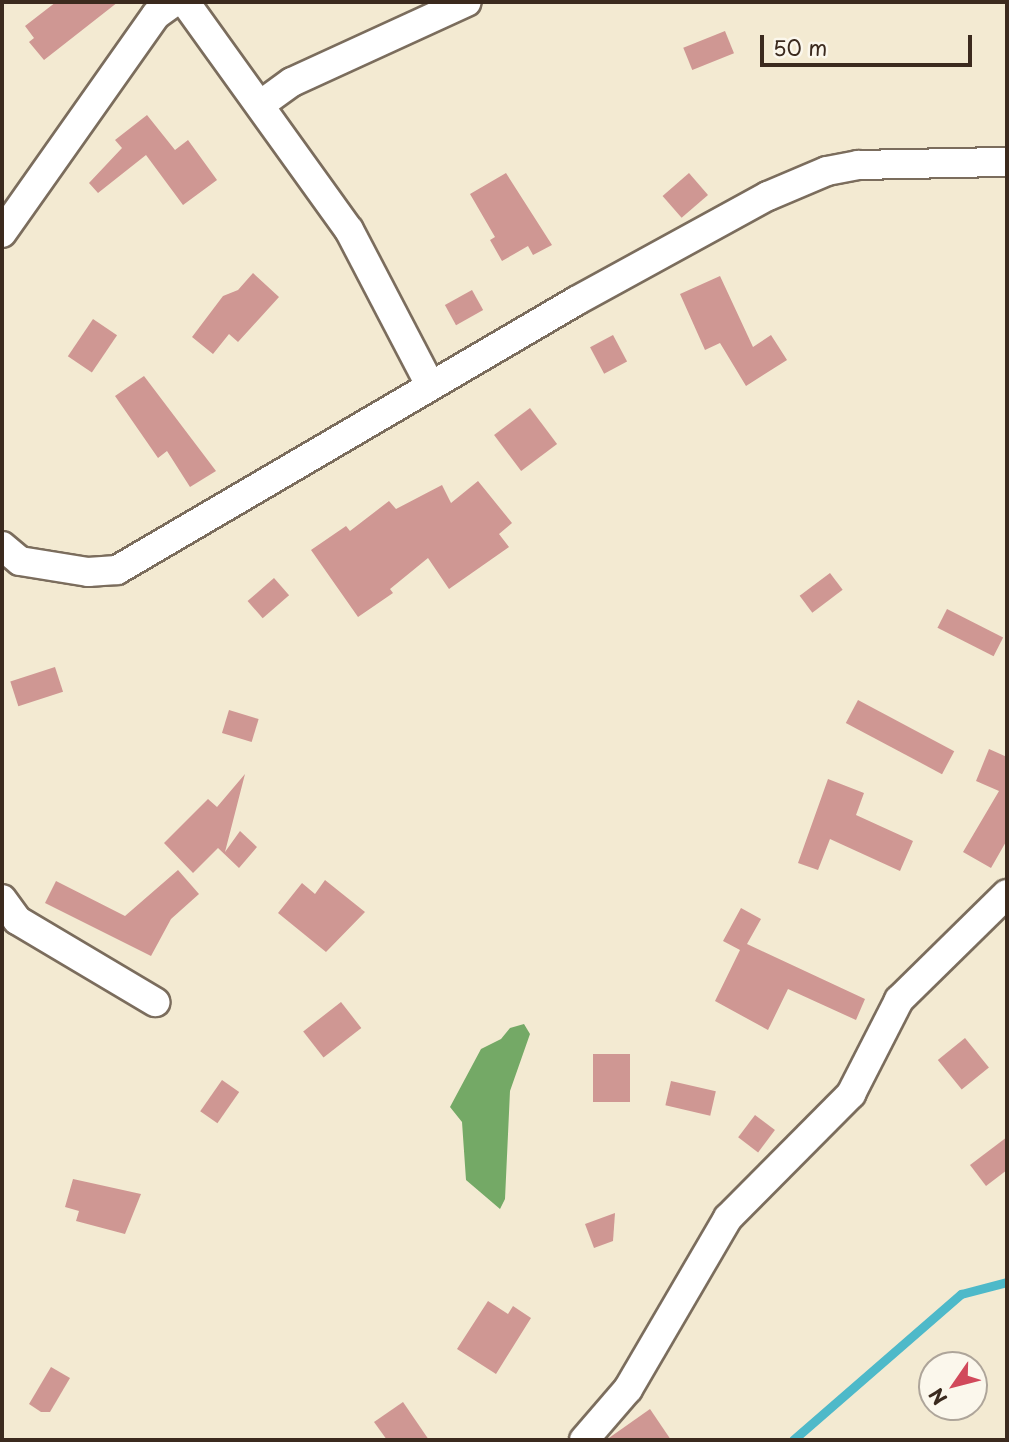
<!DOCTYPE html>
<html>
<head>
<meta charset="utf-8">
<style>
	body { margin:0 }
	#map { position:relative; width:1009px; height:1442px; overflow:hidden; background:#f3ead2; font-family:"Playpen Sans",sans-serif }
	div>[style] { position:absolute }
	[style*='--x'] { left:calc(var(--x)*1px); top:calc(var(--y)*1px); width:calc(var(--w)*1px); rotate:calc(var(--a)*1deg) }
	.forest>* { inset:0; background:#74a966 }
	.stream>* { height:9px; margin:-4.5px; padding:0 4.5px; transform-origin:4.5px; border-radius:4.5px; background:#4eb9c9 }
	.building>* { inset:0; background:#cf9793; transform-origin:0 0 }
	.roads { filter:drop-shadow(2px 0 #7b6d5d) drop-shadow(-2px 0 #7b6d5d) drop-shadow(0 2px #7b6d5d) drop-shadow(0 -2px #7b6d5d) }
	.minor>* { height:28px; margin:-14px; padding:0 14px; transform-origin:14px; border-radius:14px; background:#fff }
	span { translate:-50% -50%; white-space:nowrap; text-align:center; line-height:1.15; -webkit-text-stroke:5px #fbf7ec; paint-order:stroke }
	.frame { position:absolute; inset:0; border:4px solid #3b2a1e; pointer-events:none }
	.north { position:absolute; left:918px; top:1351px; width:70px; height:70px; box-sizing:border-box; background:#fbf7ec; border:2px solid #aea59a; border-radius:50%; rotate:235deg; font-size:19px; font-weight:700; line-height:28px; text-align:center; color:#3b2a1e }
	.north::after { content:''; display:block; margin:auto; width:24px; height:32px; background:#d1495b; clip-path:polygon(50% 0,100% 100%,50% 72%,0 100%) }
	.scale { position:absolute; left:760px; top:35px; width:212px; height:32px; box-sizing:border-box; border:4px solid #3b2a1e; border-top:0; padding-left:9px; font-size:21px; line-height:24px; white-space:nowrap; color:#3b2a1e; -webkit-text-stroke:5px #fbf7ec; paint-order:stroke }
</style>
</head>
<body>
<div id="map">
	<div class="forest">
		<div style="clip-path:polygon(524px 1024px,530px 1034px,510px 1091px,505px 1199px,500px 1209px,466px 1180px,462px 1122px,450px 1107px,481px 1049px,501px 1039px,510px 1028px)"></div>
	</div>
	<div class="stream">
		<div style="--x:793;--y:1440;--w:223;--a:-41"></div>
		<div style="--x:961;--y:1294;--w:48;--a:-14.6"></div>
	</div>
	<div class="building">
		<div style="clip-path:polygon(56px 2px,118px 2px,44px 60px,29px 42px,34px 38px,25px 26px)"></div>
		<div style="left:725px;top:31px;width:24px;height:45px;rotate:68deg"></div>
		<div style="clip-path:polygon(147px 115px,175px 150px,188px 140px,217px 180px,183px 205px,146px 155px,98px 193px,89px 183px,122px 148px,115px 140px)"></div>
		<div style="clip-path:polygon(506px 173px,552px 245px,533px 255px,528px 246px,502px 261px,490px 240px,495px 237px,470px 194px)"></div>
		<div style="left:689px;top:173px;width:29px;height:35px;rotate:49deg"></div>
		<div style="clip-path:polygon(253px 273px,279px 297px,238px 342px,229px 334px,213px 354px,192px 337px,223px 296px,238px 290px)"></div>
		<div style="clip-path:polygon(720px 276px,753px 347px,771px 335px,787px 360px,746px 386px,720px 343px,705px 350px,680px 294px)"></div>
		<div style="left:472px;top:290px;width:23px;height:31px;rotate:61deg"></div>
		<div style="left:93px;top:319px;width:29px;height:45px;rotate:34deg"></div>
		<div style="left:613px;top:335px;width:30px;height:26px;rotate:62deg"></div>
		<div style="clip-path:polygon(144px 376px,216px 471px,190px 487px,167px 451px,158px 458px,115px 396px)"></div>
		<div style="left:530px;top:408px;width:45px;height:45px;rotate:53deg"></div>
		<div style="clip-path:polygon(478px 481px,512px 523px,499px 534px,509px 547px,449px 589px,428px 558px,390px 589px,393px 593px,358px 617px,311px 550px,346px 526px,350px 531px,389px 501px,396px 509px,442px 485px,451px 503px)"></div>
		<div style="left:830px;top:573px;width:21px;height:38px;rotate:53deg"></div>
		<div style="left:274px;top:578px;width:23px;height:35px;rotate:49deg"></div>
		<div style="left:947px;top:609px;width:63px;height:21px;rotate:27deg"></div>
		<div style="left:55px;top:667px;width:26px;height:47px;rotate:72deg"></div>
		<div style="left:858px;top:700px;width:109px;height:26px;rotate:28deg"></div>
		<div style="left:229px;top:710px;width:31px;height:24px;rotate:17deg"></div>
		<div style="clip-path:polygon(989px 749px,1007px 757px,1007px 840px,991px 868px,963px 852px,999px 791px,976px 781px)"></div>
		<div style="clip-path:polygon(245px 774px,225px 852px,240px 831px,257px 847px,239px 868px,218px 848px,193px 873px,164px 843px,208px 799px,217px 807px)"></div>
		<div style="clip-path:polygon(828px 779px,864px 793px,856px 815px,913px 841px,900px 871px,830px 839px,818px 870px,798px 863px)"></div>
		<div style="clip-path:polygon(178px 870px,199px 894px,171px 919px,151px 956px,45px 903px,56px 881px,125px 916px)"></div>
		<div style="clip-path:polygon(325px 880px,365px 912px,326px 952px,278px 913px,302px 883px,315px 894px)"></div>
		<div style="clip-path:polygon(741px 908px,761px 919px,747px 944px,865px 999px,856px 1020px,788px 989px,768px 1030px,715px 1001px,740px 950px,723px 941px)"></div>
		<div style="left:341px;top:1002px;width:33px;height:48px;rotate:52deg"></div>
		<div style="left:965px;top:1038px;width:38px;height:35px;rotate:51deg"></div>
		<div style="left:593px;top:1054px;width:37px;height:48px"></div>
		<div style="left:222px;top:1080px;width:21px;height:38px;rotate:35deg"></div>
		<div style="left:671px;top:1081px;width:46px;height:25px;rotate:13deg"></div>
		<div style="left:755px;top:1115px;width:25px;height:28px;rotate:37deg"></div>
		<div style="clip-path:polygon(1007px 1137px,1007px 1170px,986px 1186px,970px 1165px)"></div>
		<div style="clip-path:polygon(73px 1179px,141px 1194px,125px 1234px,76px 1221px,79px 1211px,65px 1207px)"></div>
		<div style="clip-path:polygon(615px 1213px,613px 1241px,594px 1248px,585px 1224px)"></div>
		<div style="clip-path:polygon(488px 1301px,508px 1314px,513px 1306px,531px 1318px,496px 1374px,457px 1349px)"></div>
		<div style="clip-path:polygon(51px 1367px,70px 1378px,50px 1412px,41px 1412px,29px 1404px)"></div>
		<div style="clip-path:polygon(403px 1402px,429px 1440px,387px 1440px,374px 1422px)"></div>
		<div style="clip-path:polygon(650px 1409px,671px 1440px,606px 1440px)"></div>
	</div>
	<div class="roads">
		<div class="minor">
			<div style="--x:185;--y:2;--w:281;--a:54.3"></div>
			<div style="--x:349;--y:230;--w:175;--a:62.4"></div>
			<div style="--x:260;--y:105;--w:39;--a:-36"></div>
			<div style="--x:292;--y:82;--w:192;--a:-24.6"></div>
			<div style="--x:2;--y:233;--w:267;--a:-54.8"></div>
			<div style="--x:156;--y:15;--w:22;--a:-36"></div>
			<div style="--x:2;--y:546;--w:23;--a:40"></div>
			<div style="--x:20;--y:561;--w:69;--a:9.2"></div>
			<div style="--x:88;--y:572;--w:29;--a:-4"></div>
			<div style="--x:117;--y:570;--w:532;--a:-30.37"></div>
			<div style="--x:576;--y:301;--w:219;--a:-28.7"></div>
			<div style="--x:768;--y:196;--w:64;--a:-23"></div>
			<div style="--x:827;--y:171;--w:32;--a:-11"></div>
			<div style="--x:858;--y:165;--w:149;--a:-1.2"></div>
			<div style="--x:2;--y:899;--w:26;--a:54"></div>
			<div style="--x:17;--y:920;--w:161;--a:30.7"></div>
			<div style="--x:584;--y:1440;--w:67;--a:-49.2"></div>
			<div style="--x:628;--y:1389;--w:198;--a:-59.7"></div>
			<div style="--x:728;--y:1218;--w:175;--a:-45.2"></div>
			<div style="--x:851;--y:1094;--w:106;--a:-62.9"></div>
			<div style="--x:899;--y:1000;--w:151;--a:-44.5"></div>
		</div>
	</div>
	<div class="frame"></div>
	<div class="north">N</div>
	<div class="scale">50 m</div>
</div>
</body>
</html>
